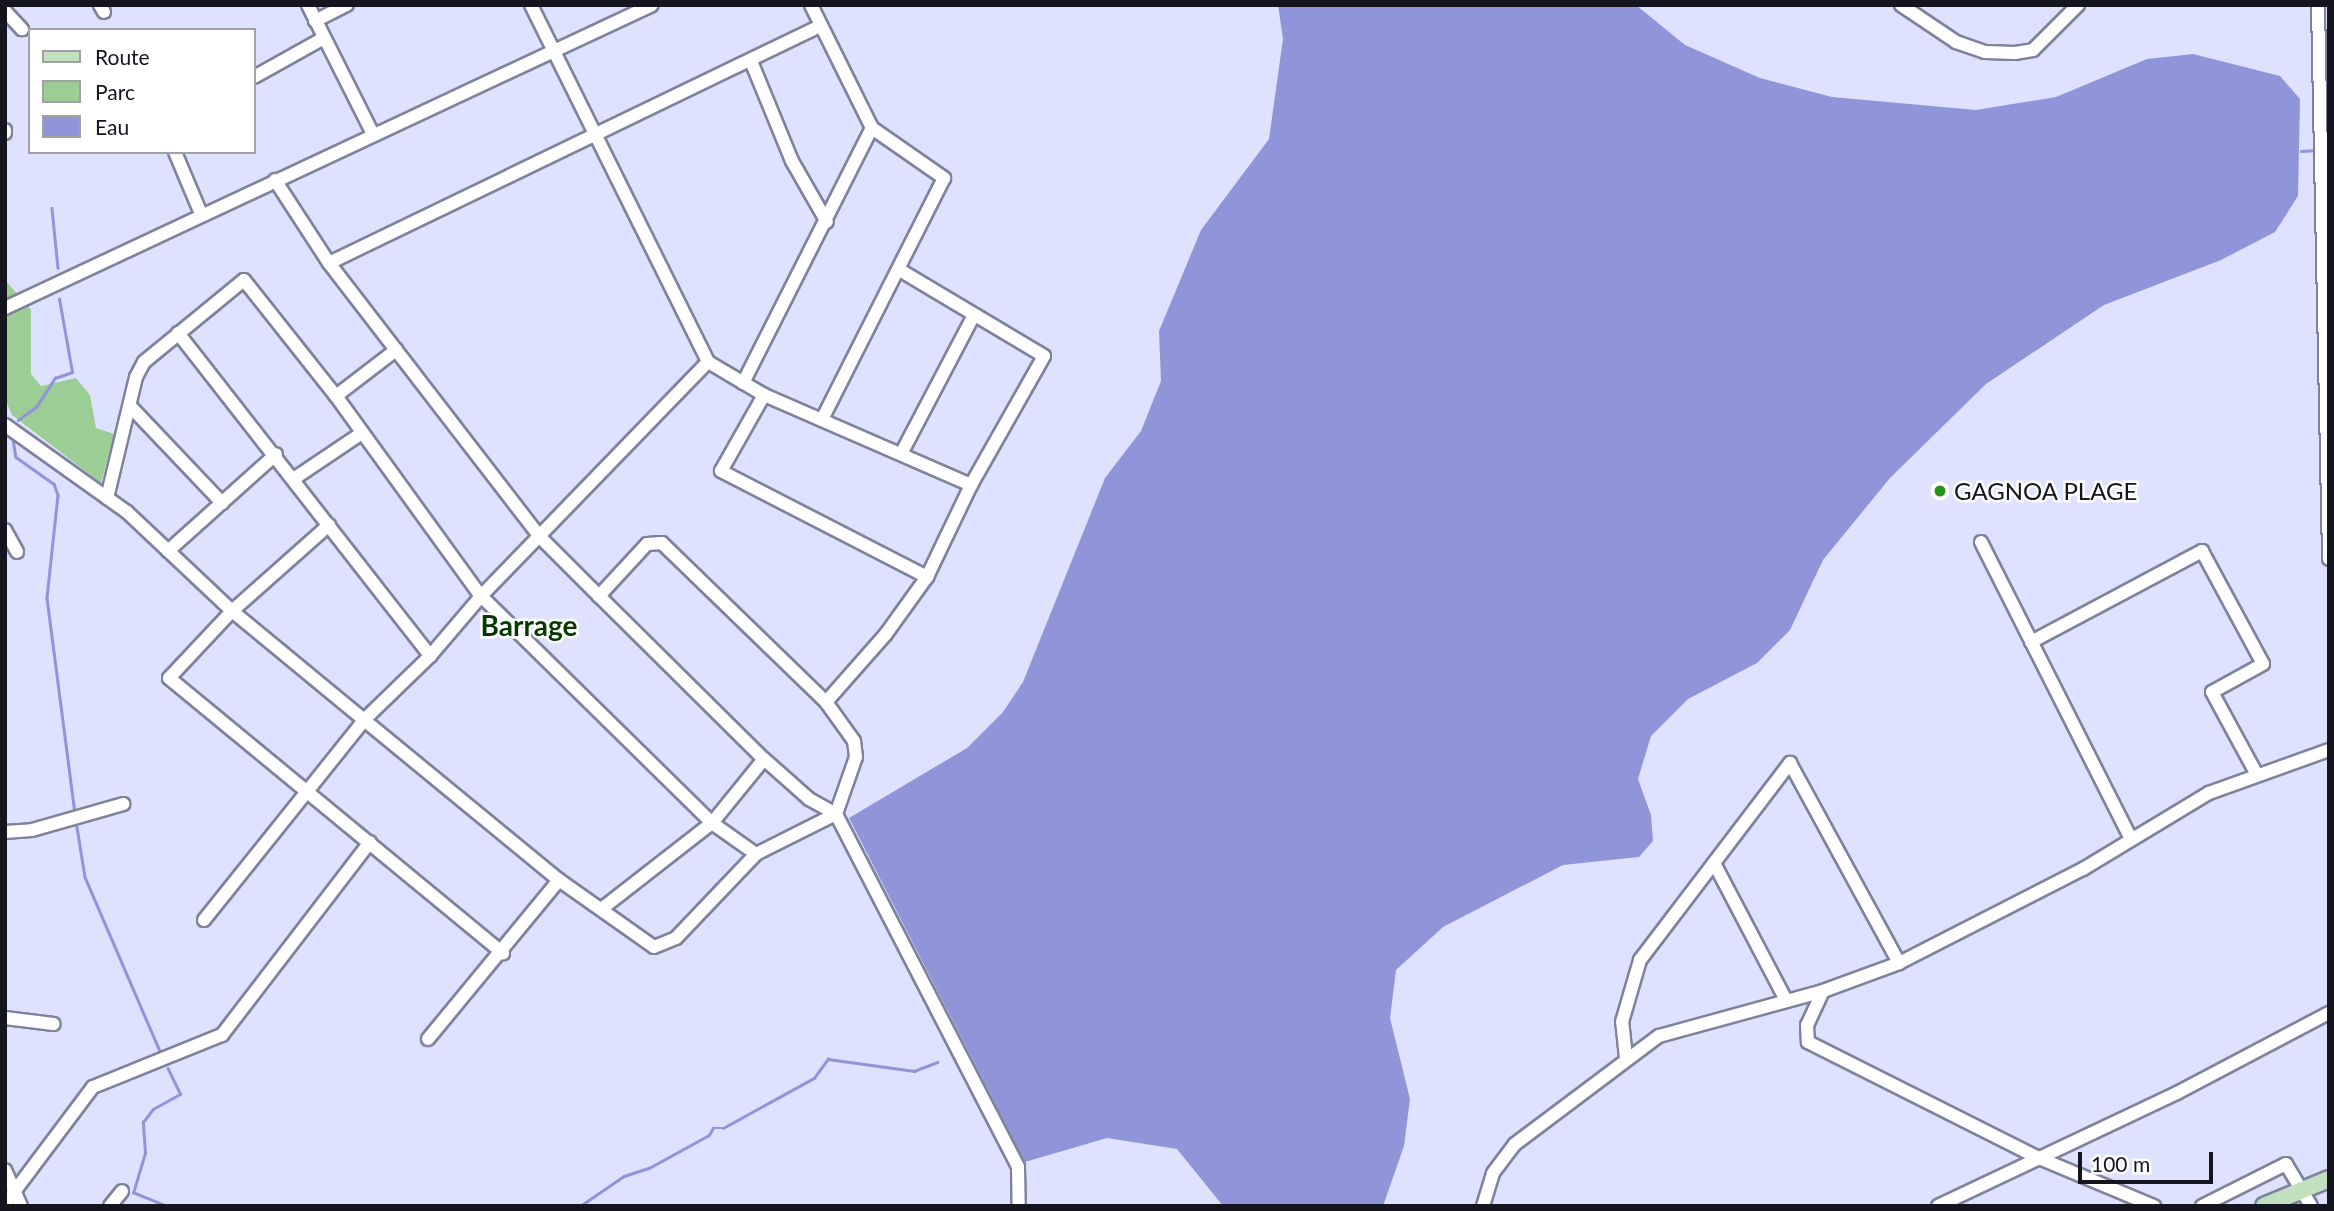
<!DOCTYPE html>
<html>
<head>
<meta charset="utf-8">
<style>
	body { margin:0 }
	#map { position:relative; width:2334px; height:1211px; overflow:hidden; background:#dee2ff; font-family:Lato,sans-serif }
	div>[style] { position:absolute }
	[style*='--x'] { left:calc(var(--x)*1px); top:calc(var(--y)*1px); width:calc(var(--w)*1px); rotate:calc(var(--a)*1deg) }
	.green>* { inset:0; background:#9bcd94 }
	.water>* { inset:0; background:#9095da }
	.stream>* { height:2.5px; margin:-1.25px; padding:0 1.25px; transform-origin:1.25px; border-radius:1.25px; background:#9095da }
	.roads { filter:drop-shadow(2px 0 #7f829c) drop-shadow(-2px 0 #7f829c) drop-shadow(0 2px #7f829c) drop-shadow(0 -2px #7f829c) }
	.minor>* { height:12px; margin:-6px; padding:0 6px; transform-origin:6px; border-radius:6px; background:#fff }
	.major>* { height:16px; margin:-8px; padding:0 8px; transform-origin:8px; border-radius:8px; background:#c2e0be }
	.dots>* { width:19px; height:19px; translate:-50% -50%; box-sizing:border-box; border:4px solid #fff; border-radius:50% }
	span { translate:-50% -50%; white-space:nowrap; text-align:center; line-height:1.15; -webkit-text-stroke:5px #fff; paint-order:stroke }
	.poi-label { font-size:24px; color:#14151f }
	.left { translate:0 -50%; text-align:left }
	.quarter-label { font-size:28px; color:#053900; font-weight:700 }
	.frame { position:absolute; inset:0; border:7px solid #14151f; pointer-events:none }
	.legend { position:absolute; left:28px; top:28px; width:228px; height:126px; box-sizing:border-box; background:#fff; border:2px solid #a1a1a5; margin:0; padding:9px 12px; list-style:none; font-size:21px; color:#14151f }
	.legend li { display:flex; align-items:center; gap:14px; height:35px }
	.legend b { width:35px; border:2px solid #a1a1a5 }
	.scale { position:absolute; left:2078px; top:1152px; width:135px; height:32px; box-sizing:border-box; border:4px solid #14151f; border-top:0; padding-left:9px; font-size:21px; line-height:24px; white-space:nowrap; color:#14151f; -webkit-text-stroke:5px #fff; paint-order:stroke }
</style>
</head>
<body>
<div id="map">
	<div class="green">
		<div style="clip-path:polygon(5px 280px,31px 310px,31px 374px,41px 386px,76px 378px,90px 395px,96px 428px,114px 434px,101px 483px,12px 415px,5px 399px)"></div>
	</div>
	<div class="water">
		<div style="clip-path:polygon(1278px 5px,1636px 5px,1685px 45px,1760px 78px,1832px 97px,1976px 110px,2056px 97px,2147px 59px,2193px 54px,2280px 76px,2300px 99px,2298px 196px,2275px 232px,2221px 260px,2104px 305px,1986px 384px,1890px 478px,1823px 560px,1790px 630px,1757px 663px,1688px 699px,1651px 736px,1638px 779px,1651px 815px,1653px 841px,1639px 857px,1563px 865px,1443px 927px,1396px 970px,1390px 1018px,1410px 1099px,1404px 1146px,1383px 1206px,1223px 1206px,1177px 1149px,1107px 1138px,1025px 1162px,849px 818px,967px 748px,1003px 712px,1023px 682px,1105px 478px,1141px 431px,1161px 381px,1159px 331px,1201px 230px,1269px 139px,1283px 39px)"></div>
	</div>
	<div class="stream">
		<div style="--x:2301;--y:151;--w:17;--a:-3"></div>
		<div style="--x:52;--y:208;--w:60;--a:84.3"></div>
		<div style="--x:18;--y:420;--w:22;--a:-36"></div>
		<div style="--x:36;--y:407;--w:35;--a:-57"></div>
		<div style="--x:55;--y:378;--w:18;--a:-19"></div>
		<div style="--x:72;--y:372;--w:74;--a:-100.1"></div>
		<div style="--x:13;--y:439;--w:18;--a:81"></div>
		<div style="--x:16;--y:457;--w:47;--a:35.4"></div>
		<div style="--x:54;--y:484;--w:12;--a:70"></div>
		<div style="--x:58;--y:495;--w:104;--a:96.1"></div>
		<div style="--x:47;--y:598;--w:219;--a:82.6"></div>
		<div style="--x:76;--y:821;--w:57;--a:80.9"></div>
		<div style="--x:85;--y:877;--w:189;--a:66.7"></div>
		<div style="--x:166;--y:1206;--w:35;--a:-158"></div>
		<div style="--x:133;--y:1193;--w:42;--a:-73.3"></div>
		<div style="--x:145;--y:1153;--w:31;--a:-94"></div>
		<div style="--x:143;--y:1122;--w:16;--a:-52"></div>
		<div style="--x:153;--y:1109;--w:31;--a:-29"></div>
		<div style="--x:180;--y:1094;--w:28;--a:-116"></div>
		<div style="--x:580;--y:1206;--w:53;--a:-34.3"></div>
		<div style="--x:624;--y:1176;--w:26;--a:-18"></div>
		<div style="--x:649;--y:1168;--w:68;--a:-28.8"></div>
		<div style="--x:709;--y:1135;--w:8;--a:-60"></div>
		<div style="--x:713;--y:1128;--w:10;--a:0"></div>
		<div style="--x:723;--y:1128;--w:104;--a:-28.8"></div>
		<div style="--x:814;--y:1078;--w:24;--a:-54"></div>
		<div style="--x:828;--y:1059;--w:87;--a:7.9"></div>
		<div style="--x:914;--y:1071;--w:25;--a:-21"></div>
	</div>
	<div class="roads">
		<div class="minor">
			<div style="--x:100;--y:5;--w:8;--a:60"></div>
			<div style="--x:308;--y:5;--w:144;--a:63.3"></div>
			<div style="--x:531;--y:5;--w:398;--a:63.6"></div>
			<div style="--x:708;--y:362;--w:65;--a:30.5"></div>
			<div style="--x:764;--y:395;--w:226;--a:23.5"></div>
			<div style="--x:811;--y:5;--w:137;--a:63.6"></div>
			<div style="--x:872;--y:128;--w:88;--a:34.8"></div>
			<div style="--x:944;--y:178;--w:271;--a:116.8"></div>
			<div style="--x:1901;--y:5;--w:66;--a:33.9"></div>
			<div style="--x:1956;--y:42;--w:31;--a:19"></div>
			<div style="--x:1985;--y:52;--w:30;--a:2"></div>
			<div style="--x:2015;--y:53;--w:18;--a:-9"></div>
			<div style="--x:2033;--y:50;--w:64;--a:-45"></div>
			<div style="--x:2318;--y:5;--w:554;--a:88.86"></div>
			<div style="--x:5;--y:11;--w:25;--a:47"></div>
			<div style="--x:315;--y:21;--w:36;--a:-27"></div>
			<div style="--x:751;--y:61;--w:108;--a:67.7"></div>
			<div style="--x:792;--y:161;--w:70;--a:60.2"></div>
			<div style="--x:254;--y:77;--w:80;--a:-29.1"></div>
			<div style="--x:5;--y:130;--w:3;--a:90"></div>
			<div style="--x:175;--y:152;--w:67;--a:67.2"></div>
			<div style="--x:275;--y:180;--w:99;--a:57"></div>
			<div style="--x:329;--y:263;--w:347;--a:52.4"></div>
			<div style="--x:541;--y:538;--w:82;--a:45"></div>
			<div style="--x:599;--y:596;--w:232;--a:44.7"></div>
			<div style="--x:764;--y:759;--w:60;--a:41.6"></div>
			<div style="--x:809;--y:799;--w:31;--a:29"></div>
			<div style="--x:836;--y:814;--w:60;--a:-70.7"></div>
			<div style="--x:856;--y:757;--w:16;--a:-97"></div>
			<div style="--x:854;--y:741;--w:48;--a:-125.7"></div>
			<div style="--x:826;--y:702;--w:228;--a:-135.9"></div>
			<div style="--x:662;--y:543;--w:15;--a:176"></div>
			<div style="--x:647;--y:544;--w:71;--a:132.7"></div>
			<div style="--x:329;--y:263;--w:545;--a:-25.77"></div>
			<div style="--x:5;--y:308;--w:714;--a:-25.09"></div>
			<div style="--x:178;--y:333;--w:410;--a:52"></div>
			<div style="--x:743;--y:383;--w:286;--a:-63.2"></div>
			<div style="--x:764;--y:395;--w:87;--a:119.5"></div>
			<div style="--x:721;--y:471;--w:232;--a:27.2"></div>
			<div style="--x:927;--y:577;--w:102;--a:-64.4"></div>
			<div style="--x:971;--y:485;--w:148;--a:-60.5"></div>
			<div style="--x:1044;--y:356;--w:168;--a:-149.2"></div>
			<div style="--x:336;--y:396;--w:76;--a:-37.5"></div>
			<div style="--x:130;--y:406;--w:134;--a:46.5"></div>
			<div style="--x:5;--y:425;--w:150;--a:35.5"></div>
			<div style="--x:127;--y:512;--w:144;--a:43.3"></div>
			<div style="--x:232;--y:611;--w:171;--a:39.5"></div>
			<div style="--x:364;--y:720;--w:252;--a:39.4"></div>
			<div style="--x:559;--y:880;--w:116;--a:35.2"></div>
			<div style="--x:654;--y:947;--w:24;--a:-22"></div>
			<div style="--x:676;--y:938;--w:116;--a:-46.4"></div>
			<div style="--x:901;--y:454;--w:157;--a:-62.3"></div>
			<div style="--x:295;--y:478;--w:81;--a:-33.9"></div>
			<div style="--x:107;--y:498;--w:124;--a:-76.5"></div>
			<div style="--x:136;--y:377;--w:17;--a:-62"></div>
			<div style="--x:144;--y:362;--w:129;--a:-39.4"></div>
			<div style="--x:244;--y:280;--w:148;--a:51.6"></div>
			<div style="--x:336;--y:396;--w:247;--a:54.1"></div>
			<div style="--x:481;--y:596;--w:324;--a:44.5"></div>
			<div style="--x:712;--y:823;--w:54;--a:35.2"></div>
			<div style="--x:756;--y:854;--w:89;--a:-26.6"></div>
			<div style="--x:836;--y:814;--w:397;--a:62.7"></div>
			<div style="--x:1018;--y:1167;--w:39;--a:89"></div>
			<div style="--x:329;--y:525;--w:130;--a:138.4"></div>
			<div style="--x:232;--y:611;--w:92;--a:133.2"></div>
			<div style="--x:169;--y:678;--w:433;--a:39.5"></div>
			<div style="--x:5;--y:530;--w:25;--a:61"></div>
			<div style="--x:1981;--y:542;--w:333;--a:63.2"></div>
			<div style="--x:168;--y:551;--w:145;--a:-41.9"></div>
			<div style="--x:2031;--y:642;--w:194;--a:-28"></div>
			<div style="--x:2202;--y:551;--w:128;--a:61.6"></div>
			<div style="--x:2263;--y:664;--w:58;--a:151.2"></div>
			<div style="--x:2212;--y:692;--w:94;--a:61.5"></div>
			<div style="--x:826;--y:702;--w:91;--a:-48.6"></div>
			<div style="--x:886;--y:634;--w:70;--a:-54.3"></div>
			<div style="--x:5;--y:832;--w:27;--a:-4"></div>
			<div style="--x:32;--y:830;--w:95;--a:-15.9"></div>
			<div style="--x:1714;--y:863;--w:155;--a:62.3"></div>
			<div style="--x:604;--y:907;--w:137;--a:-37.9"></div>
			<div style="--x:712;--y:823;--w:82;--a:-50.9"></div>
			<div style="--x:204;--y:920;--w:256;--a:-51.3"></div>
			<div style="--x:364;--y:720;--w:92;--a:-44.1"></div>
			<div style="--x:430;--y:656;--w:79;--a:-49.6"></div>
			<div style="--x:481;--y:596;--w:326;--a:-45.9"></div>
			<div style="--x:1823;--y:991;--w:38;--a:115"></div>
			<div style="--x:1807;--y:1025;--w:17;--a:87"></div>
			<div style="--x:1808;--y:1042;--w:258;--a:26.7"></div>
			<div style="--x:2039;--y:1158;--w:125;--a:22.7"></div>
			<div style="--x:5;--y:1018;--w:49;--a:7"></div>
			<div style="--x:428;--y:1039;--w:206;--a:-50.5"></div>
			<div style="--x:1626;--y:1058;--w:36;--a:-96"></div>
			<div style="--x:1622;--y:1022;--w:65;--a:-73.8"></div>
			<div style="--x:1640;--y:960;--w:248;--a:-52.7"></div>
			<div style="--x:1790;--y:763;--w:228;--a:61.4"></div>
			<div style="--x:5;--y:1170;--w:39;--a:66"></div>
			<div style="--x:5;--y:1204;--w:146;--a:-53.1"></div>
			<div style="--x:93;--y:1087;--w:139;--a:-22"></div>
			<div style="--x:222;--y:1035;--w:243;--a:-52.5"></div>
			<div style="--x:110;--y:1206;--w:19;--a:-51"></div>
			<div style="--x:1483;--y:1206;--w:34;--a:-73"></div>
			<div style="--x:1493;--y:1173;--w:36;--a:-53"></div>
			<div style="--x:1515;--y:1144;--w:180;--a:-36.9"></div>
			<div style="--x:1659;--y:1036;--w:170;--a:-15.3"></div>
			<div style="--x:1823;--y:991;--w:81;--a:-20.2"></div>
			<div style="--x:1899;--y:963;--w:207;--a:-27.1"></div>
			<div style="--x:2083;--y:869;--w:147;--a:-31.1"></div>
			<div style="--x:2209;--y:793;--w:127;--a:-19.7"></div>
			<div style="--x:1938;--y:1206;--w:264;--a:-25.3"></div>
			<div style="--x:2177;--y:1093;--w:172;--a:-27.8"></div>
			<div style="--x:2202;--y:1206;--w:94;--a:-26.6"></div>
			<div style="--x:2286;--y:1164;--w:49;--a:59.2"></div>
		</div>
		<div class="major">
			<div style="--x:2264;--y:1206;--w:70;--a:-22.6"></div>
		</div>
	</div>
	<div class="dots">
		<div style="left:1940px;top:491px;background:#28931a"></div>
	</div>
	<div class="poi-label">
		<span class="left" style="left:1954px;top:491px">GAGNOA PLAGE</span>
	</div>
	<div class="quarter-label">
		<span style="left:529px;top:625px">Barrage</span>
	</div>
	<div class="frame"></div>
	<ul class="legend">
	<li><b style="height:9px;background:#c2e0be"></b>Route</li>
	<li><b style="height:19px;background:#9bcd94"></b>Parc</li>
	<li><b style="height:19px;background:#9095da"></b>Eau</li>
	</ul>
	<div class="scale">100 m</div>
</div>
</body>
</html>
